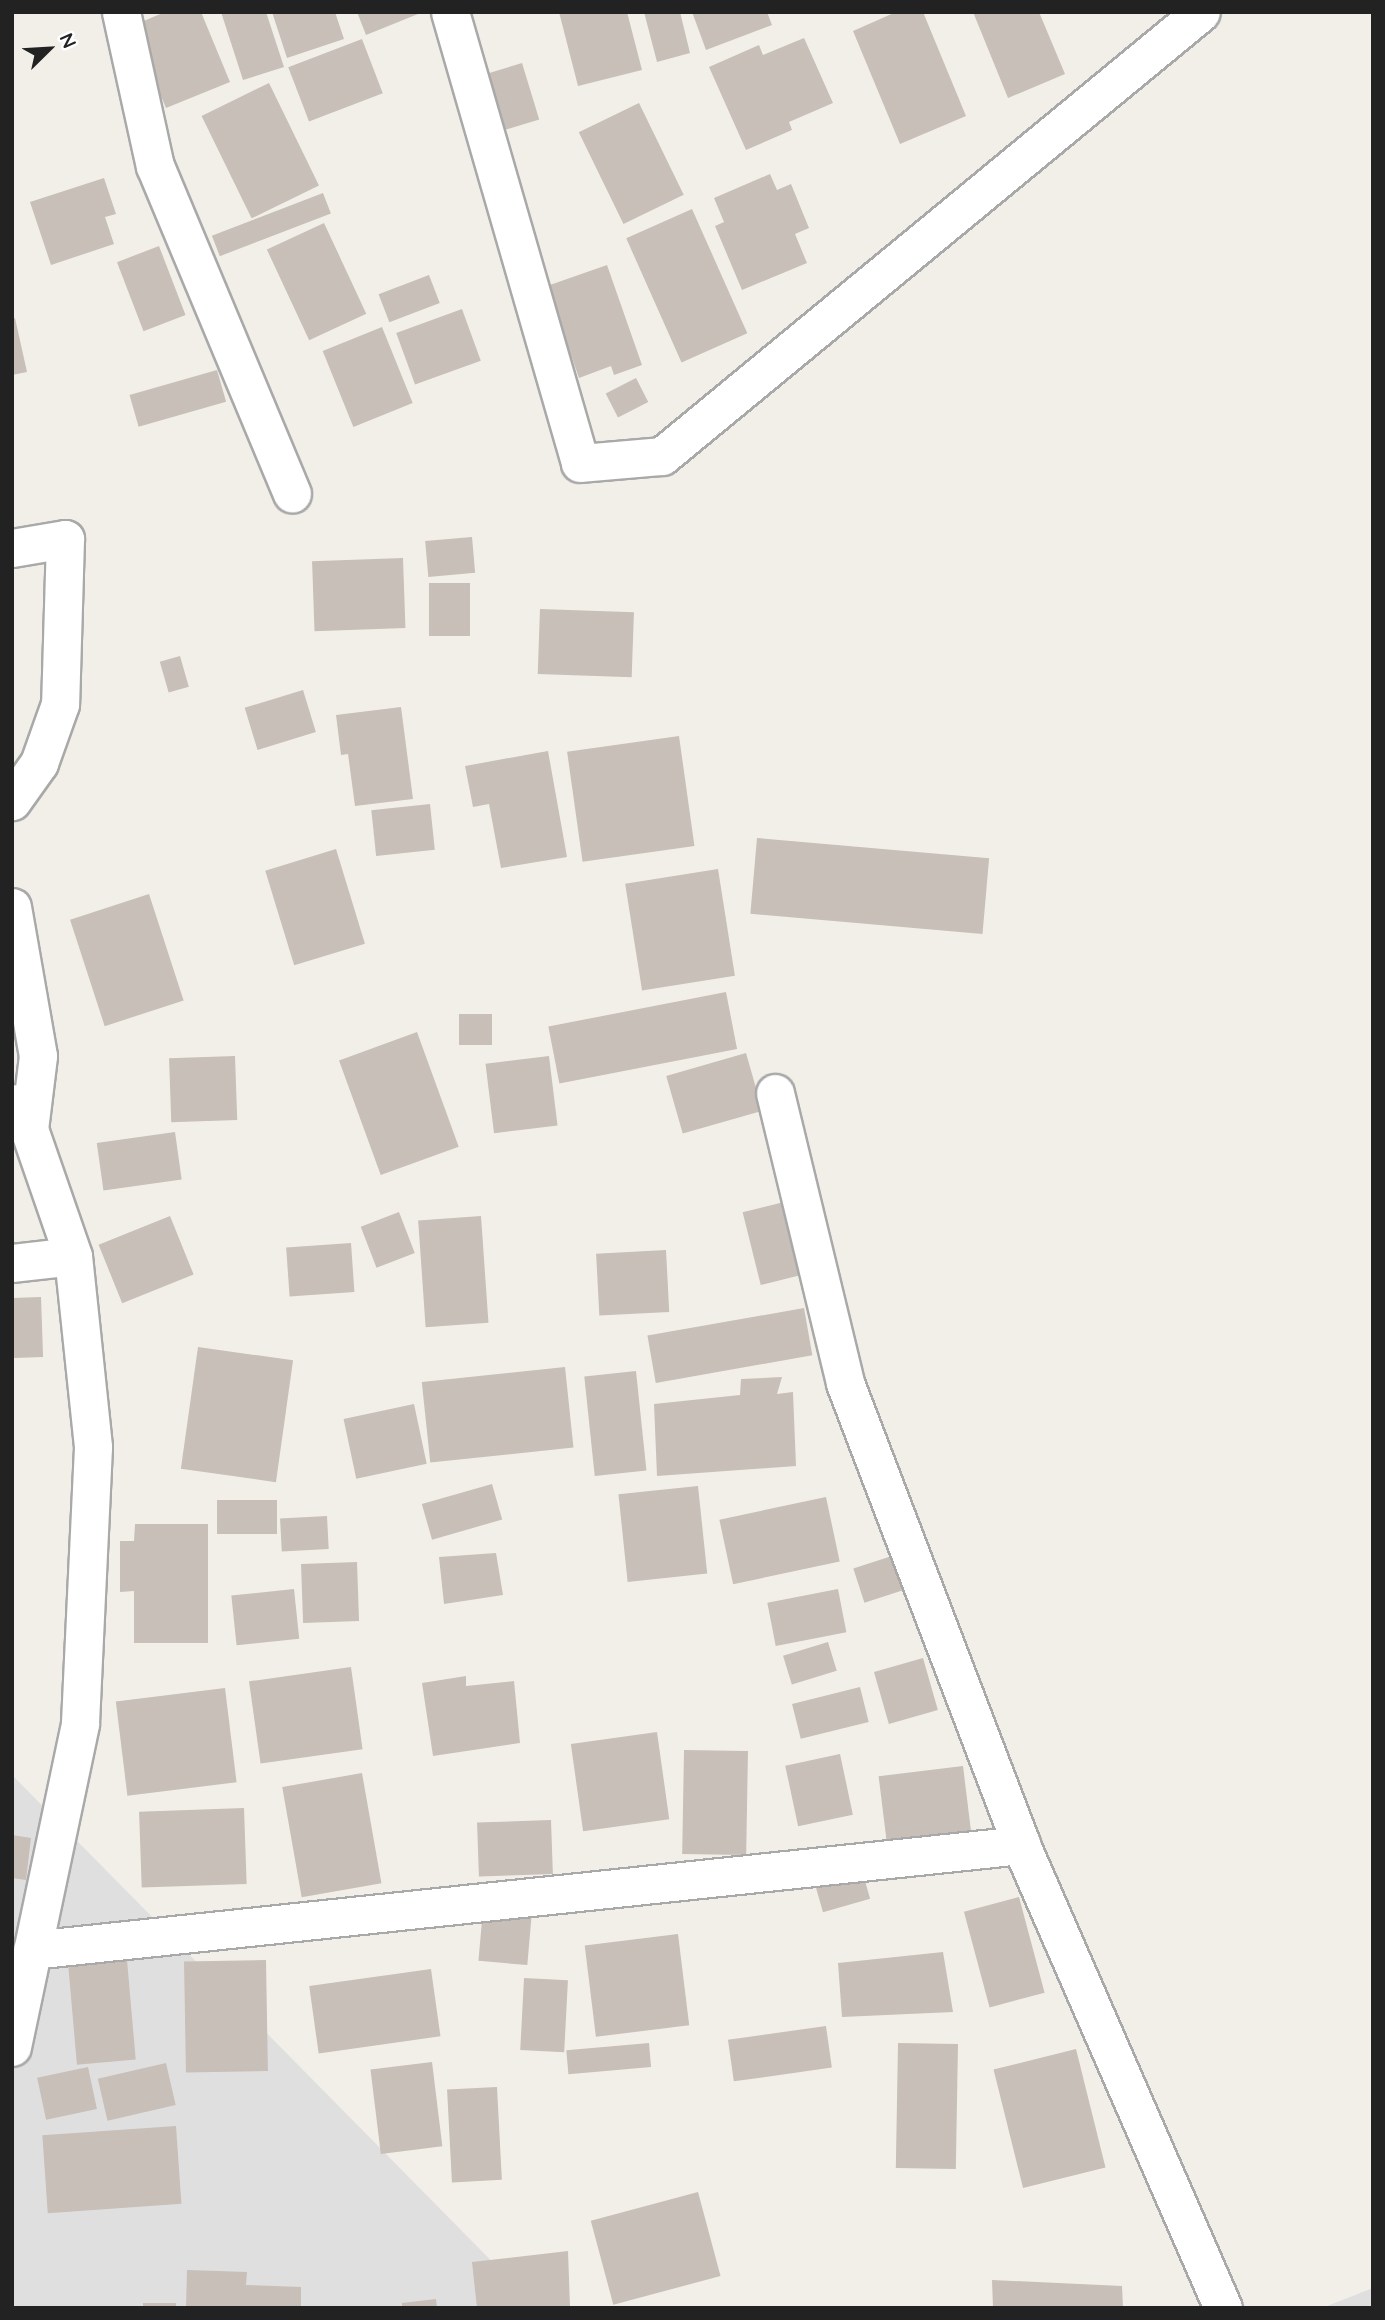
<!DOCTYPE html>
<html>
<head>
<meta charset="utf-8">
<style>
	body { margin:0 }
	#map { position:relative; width:1385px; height:2320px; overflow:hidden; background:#f2efe9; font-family:Quicksand,sans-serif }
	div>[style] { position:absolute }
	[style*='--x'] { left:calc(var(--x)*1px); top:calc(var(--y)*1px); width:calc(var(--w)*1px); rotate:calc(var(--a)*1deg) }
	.residential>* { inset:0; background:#e0dfdf }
	.building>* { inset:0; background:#c7bfb8; transform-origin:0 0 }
	.roads { filter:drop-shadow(2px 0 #a9a9a9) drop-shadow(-2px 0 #a9a9a9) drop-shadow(0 2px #a9a9a9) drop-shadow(0 -2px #a9a9a9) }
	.minor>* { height:37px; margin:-18.5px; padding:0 18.5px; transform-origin:18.5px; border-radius:18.5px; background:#fff }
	span { translate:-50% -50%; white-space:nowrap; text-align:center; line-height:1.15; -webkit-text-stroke:6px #fff; paint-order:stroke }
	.frame { position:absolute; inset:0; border:14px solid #222; pointer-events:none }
	.north { position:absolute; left:14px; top:14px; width:70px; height:70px; -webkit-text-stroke:5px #fff; paint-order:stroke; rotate:66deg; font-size:19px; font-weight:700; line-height:28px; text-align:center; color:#222 }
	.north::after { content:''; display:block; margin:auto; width:24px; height:32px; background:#222; clip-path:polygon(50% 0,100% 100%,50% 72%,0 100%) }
</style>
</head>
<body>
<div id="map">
	<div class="residential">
		<div style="clip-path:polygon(12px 1775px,538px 2308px,12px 2308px)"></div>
		<div style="clip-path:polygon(1373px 2288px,1373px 2308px,1322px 2308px)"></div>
	</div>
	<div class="building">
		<div style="clip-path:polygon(165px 12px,201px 12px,230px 82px,166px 108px,132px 26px)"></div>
		<div style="clip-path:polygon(221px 12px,266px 12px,284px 67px,243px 80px)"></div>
		<div style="clip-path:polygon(272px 12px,335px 12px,344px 39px,287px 58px)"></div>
		<div style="clip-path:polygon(357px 12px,423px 12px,366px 35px)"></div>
		<div style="clip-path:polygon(559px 12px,627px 12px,642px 70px,578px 86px)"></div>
		<div style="clip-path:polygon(644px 12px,680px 12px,690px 53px,657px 62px)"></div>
		<div style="clip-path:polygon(692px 12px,767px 12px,772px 25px,706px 50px)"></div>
		<div style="clip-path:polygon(896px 12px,923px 12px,966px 116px,900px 144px,853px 31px)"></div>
		<div style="clip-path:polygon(973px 12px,1039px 12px,1065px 74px,1008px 98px)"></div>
		<div style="clip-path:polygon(804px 38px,833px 103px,789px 122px,792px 130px,746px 150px,709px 67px,759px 45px,763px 55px)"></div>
		<div style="left:362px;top:39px;width:58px;height:79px;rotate:69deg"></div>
		<div style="left:522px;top:63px;width:59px;height:48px;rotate:73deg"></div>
		<div style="left:269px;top:83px;width:114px;height:75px;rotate:64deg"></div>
		<div style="left:639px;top:103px;width:102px;height:67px;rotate:64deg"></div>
		<div style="clip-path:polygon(770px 174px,777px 190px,791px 184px,809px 228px,795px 234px,807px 263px,742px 290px,715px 226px,724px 222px,714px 198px)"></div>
		<div style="clip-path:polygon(104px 178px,116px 214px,105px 217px,114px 244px,51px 265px,30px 202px)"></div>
		<div style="left:323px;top:193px;width:22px;height:119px;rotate:69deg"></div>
		<div style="left:692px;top:209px;width:136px;height:72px;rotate:66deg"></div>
		<div style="left:324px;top:223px;width:100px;height:63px;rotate:65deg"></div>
		<div style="left:159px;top:246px;width:74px;height:45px;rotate:69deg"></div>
		<div style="clip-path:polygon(607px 265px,642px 365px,614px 375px,611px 366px,579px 378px,547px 286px)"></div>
		<div style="left:429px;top:275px;width:30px;height:54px;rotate:69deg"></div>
		<div style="left:462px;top:309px;width:55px;height:70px;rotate:70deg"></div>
		<div style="clip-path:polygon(15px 318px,27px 372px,12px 375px,12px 319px)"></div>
		<div style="left:382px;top:327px;width:82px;height:64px;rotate:68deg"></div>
		<div style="left:217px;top:370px;width:33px;height:91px;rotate:74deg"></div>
		<div style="left:636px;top:378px;width:27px;height:34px;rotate:63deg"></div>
		<div style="left:472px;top:537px;width:36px;height:47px;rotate:85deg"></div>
		<div style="left:403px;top:558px;width:70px;height:91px;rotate:88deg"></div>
		<div style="left:429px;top:583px;width:41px;height:53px"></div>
		<div style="left:540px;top:609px;width:94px;height:65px;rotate:2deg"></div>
		<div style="left:180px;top:656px;width:32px;height:21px;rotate:74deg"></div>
		<div style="left:303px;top:690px;width:44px;height:61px;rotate:73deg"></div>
		<div style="clip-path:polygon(401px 707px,413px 799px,355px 806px,348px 754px,341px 755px,336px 715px)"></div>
		<div style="left:679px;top:736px;width:111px;height:113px;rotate:82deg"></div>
		<div style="clip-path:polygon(548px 751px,567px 857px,501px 868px,489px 804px,473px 807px,465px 766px)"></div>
		<div style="left:430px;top:804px;width:46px;height:59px;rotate:84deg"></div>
		<div style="left:757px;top:838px;width:233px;height:76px;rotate:5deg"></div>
		<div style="left:336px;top:849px;width:99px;height:74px;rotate:73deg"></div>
		<div style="left:718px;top:869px;width:108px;height:94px;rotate:81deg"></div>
		<div style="left:149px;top:894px;width:112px;height:83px;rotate:72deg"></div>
		<div style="left:726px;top:992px;width:58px;height:181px;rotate:79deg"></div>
		<div style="left:459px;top:1014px;width:33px;height:31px"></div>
		<div style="left:417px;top:1032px;width:122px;height:83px;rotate:70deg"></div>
		<div style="left:746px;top:1053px;width:60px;height:83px;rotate:74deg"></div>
		<div style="left:235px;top:1056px;width:64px;height:66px;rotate:88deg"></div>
		<div style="left:549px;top:1056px;width:70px;height:64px;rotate:83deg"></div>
		<div style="left:175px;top:1132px;width:48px;height:79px;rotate:82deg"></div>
		<div style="left:796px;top:1199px;width:75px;height:55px;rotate:76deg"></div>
		<div style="left:399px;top:1212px;width:44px;height:41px;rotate:69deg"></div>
		<div style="left:170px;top:1216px;width:63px;height:77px;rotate:68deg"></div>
		<div style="left:481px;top:1216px;width:107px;height:63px;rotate:86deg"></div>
		<div style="left:351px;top:1243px;width:49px;height:65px;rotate:86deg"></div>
		<div style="left:666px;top:1250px;width:62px;height:70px;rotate:87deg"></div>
		<div style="left:41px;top:1297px;width:60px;height:29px;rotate:88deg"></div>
		<div style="left:804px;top:1308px;width:48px;height:159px;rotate:80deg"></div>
		<div style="left:198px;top:1347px;width:96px;height:123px;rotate:8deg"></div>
		<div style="left:565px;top:1367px;width:81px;height:144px;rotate:84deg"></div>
		<div style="left:636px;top:1371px;width:100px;height:52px;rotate:84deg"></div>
		<div style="clip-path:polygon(782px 1377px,777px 1394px,793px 1392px,796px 1466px,657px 1476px,654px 1404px,740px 1395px,741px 1379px)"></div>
		<div style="left:414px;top:1404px;width:61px;height:72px;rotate:78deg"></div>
		<div style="left:492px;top:1484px;width:37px;height:73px;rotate:74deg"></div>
		<div style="left:698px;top:1486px;width:88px;height:80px;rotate:84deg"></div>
		<div style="left:826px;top:1497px;width:66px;height:109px;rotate:78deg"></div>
		<div style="left:277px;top:1500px;width:34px;height:60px;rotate:90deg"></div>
		<div style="left:327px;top:1516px;width:33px;height:47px;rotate:87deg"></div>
		<div style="clip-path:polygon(135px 1524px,208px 1524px,208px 1643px,134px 1643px,134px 1591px,120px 1592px,120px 1541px,134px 1541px)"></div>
		<div style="clip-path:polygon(496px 1553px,503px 1595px,444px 1604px,439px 1557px)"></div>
		<div style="left:898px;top:1554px;width:36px;height:47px;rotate:72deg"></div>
		<div style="left:357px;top:1562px;width:59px;height:56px;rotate:88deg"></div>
		<div style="left:294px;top:1589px;width:50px;height:63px;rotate:84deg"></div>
		<div style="left:838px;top:1589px;width:44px;height:72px;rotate:79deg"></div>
		<div style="left:828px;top:1642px;width:30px;height:47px;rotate:73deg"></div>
		<div style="left:923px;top:1658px;width:54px;height:51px;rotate:74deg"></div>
		<div style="left:351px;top:1667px;width:83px;height:103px;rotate:82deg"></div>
		<div style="clip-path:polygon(466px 1676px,466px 1686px,514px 1681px,520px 1743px,433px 1756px,422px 1683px)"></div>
		<div style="left:860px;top:1687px;width:36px;height:70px;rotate:76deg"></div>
		<div style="left:225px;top:1688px;width:95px;height:110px;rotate:83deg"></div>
		<div style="left:657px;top:1732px;width:88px;height:87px;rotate:82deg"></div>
		<div style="left:684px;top:1750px;width:64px;height:104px;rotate:1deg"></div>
		<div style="left:840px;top:1754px;width:62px;height:56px;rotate:78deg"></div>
		<div style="left:963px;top:1766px;width:66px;height:85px;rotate:83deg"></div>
		<div style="left:362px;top:1773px;width:112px;height:81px;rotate:80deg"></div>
		<div style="left:244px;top:1808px;width:76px;height:105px;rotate:88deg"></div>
		<div style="left:551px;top:1820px;width:54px;height:74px;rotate:88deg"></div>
		<div style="clip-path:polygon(12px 1835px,31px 1838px,26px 1880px,12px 1878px)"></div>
		<div style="left:861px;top:1867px;width:33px;height:49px;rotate:74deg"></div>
		<div style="left:1019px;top:1897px;width:99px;height:57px;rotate:75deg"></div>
		<div style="left:483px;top:1909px;width:49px;height:52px;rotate:5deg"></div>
		<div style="left:678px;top:1934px;width:92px;height:94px;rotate:83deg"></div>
		<div style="clip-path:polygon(943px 1952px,953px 2012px,842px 2017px,838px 1963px)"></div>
		<div style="left:127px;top:1960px;width:100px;height:59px;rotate:85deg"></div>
		<div style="left:266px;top:1960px;width:111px;height:82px;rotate:89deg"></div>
		<div style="left:431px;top:1969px;width:68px;height:123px;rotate:82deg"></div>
		<div style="left:524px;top:1978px;width:44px;height:72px;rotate:3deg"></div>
		<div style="left:826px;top:2026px;width:42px;height:99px;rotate:82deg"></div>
		<div style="left:649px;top:2043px;width:24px;height:83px;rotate:85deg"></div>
		<div style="left:898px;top:2043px;width:60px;height:125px;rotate:1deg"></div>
		<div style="left:1076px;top:2049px;width:122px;height:85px;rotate:76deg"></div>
		<div style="left:432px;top:2062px;width:85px;height:62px;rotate:83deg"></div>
		<div style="left:166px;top:2063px;width:43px;height:70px;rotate:77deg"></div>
		<div style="left:88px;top:2067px;width:43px;height:52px;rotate:78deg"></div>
		<div style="left:497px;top:2087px;width:93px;height:50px;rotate:87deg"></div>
		<div style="left:176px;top:2126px;width:78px;height:134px;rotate:86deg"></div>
		<div style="left:698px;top:2192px;width:87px;height:111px;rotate:75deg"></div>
		<div style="clip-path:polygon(568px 2251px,570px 2306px,477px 2308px,472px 2262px)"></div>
		<div style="clip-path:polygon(187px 2270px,247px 2272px,246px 2285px,301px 2287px,301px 2308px,186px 2308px)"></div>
		<div style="clip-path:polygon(992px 2280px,1122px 2286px,1123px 2308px,993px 2308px)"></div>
		<div style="clip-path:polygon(436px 2299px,437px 2308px,402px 2308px,402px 2303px)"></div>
		<div style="left:143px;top:2303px;width:33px;height:5px"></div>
	</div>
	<div class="roads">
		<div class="minor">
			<div style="--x:121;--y:12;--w:158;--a:77.6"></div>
			<div style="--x:155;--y:166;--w:355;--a:67.3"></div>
			<div style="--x:450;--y:12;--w:469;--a:73.9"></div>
			<div style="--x:580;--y:463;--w:82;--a:-4.9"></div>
			<div style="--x:662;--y:456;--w:698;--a:-39.48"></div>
			<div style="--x:12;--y:548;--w:54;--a:-9.6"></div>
			<div style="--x:65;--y:539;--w:165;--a:91.7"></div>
			<div style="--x:60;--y:704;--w:63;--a:109.6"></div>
			<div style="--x:39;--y:763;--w:47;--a:125.4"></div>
			<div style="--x:12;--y:907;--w:151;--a:80.1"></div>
			<div style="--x:38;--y:1056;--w:74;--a:97"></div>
			<div style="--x:775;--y:1093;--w:298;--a:76.4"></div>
			<div style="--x:845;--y:1383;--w:494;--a:69.1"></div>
			<div style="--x:1021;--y:1845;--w:505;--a:66.43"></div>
			<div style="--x:12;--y:1103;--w:31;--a:57"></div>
			<div style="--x:29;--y:1129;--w:134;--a:70.9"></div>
			<div style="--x:73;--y:1256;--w:192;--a:84"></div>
			<div style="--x:93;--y:1447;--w:277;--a:92.7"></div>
			<div style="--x:80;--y:1724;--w:330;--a:101.9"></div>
			<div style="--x:12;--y:1263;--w:61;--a:-6.5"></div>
			<div style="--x:32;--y:1950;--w:995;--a:-6.06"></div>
		</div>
	</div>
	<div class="frame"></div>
	<div class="north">N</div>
</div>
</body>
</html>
